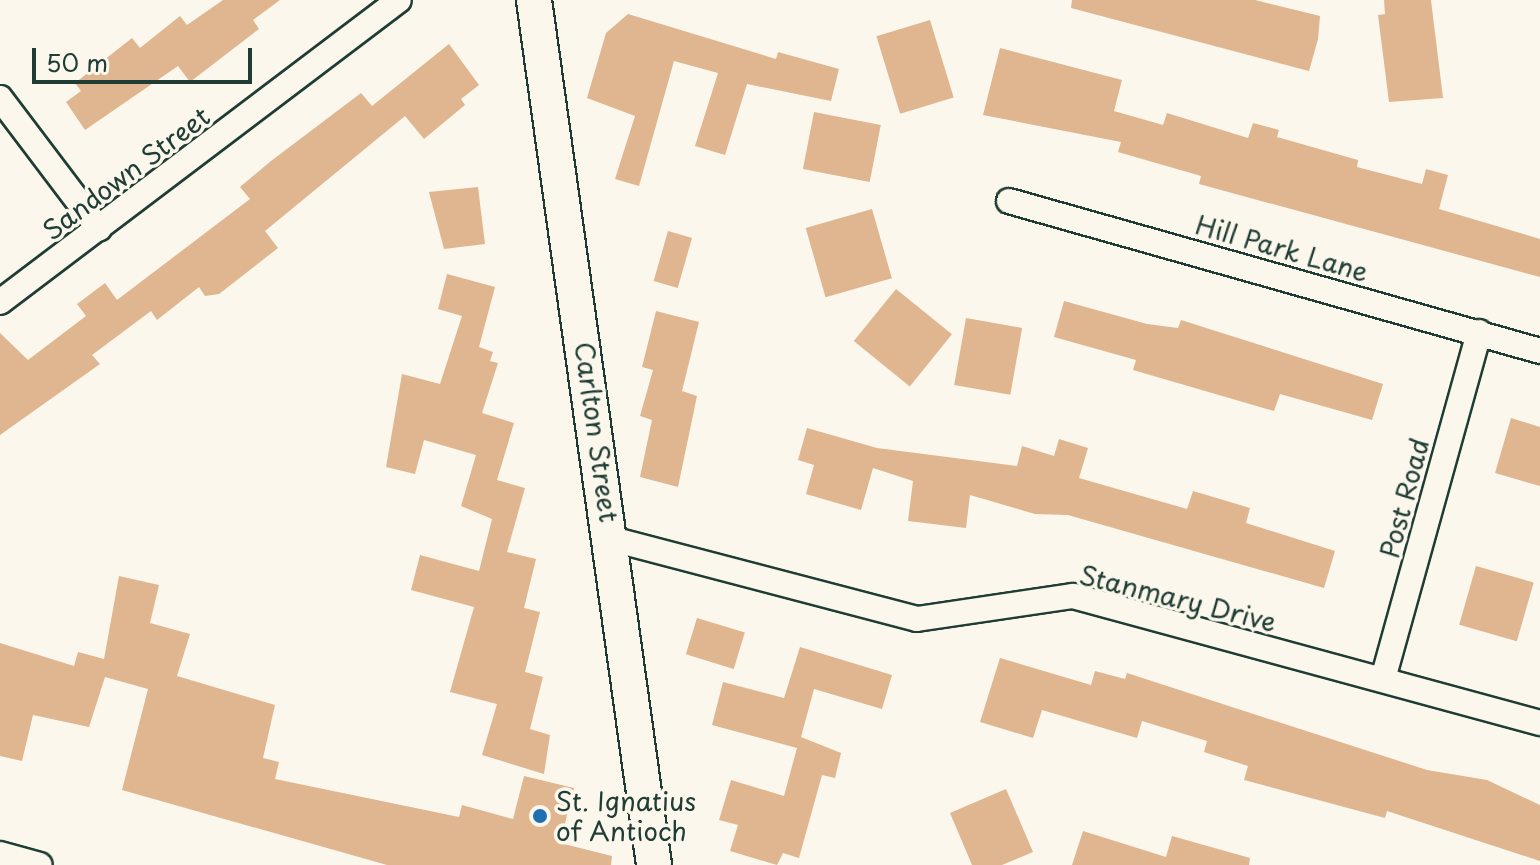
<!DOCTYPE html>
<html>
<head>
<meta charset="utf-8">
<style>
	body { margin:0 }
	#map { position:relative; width:1540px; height:865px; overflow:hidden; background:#fbf7ec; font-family:"Playpen Sans",sans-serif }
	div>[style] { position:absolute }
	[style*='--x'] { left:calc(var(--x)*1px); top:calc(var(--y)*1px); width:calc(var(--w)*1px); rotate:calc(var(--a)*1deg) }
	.building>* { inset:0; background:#dfb68f; transform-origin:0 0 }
	.roads { filter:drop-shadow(2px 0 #1f3d34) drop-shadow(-2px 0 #1f3d34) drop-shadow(0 2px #1f3d34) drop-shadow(0 -2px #1f3d34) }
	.street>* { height:24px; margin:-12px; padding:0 12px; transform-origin:12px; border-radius:12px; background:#fbf7ec }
	.secondary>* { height:34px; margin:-17px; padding:0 17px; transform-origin:17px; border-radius:17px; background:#fbf7ec }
	.dots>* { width:22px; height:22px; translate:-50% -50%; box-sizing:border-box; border:4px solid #fbf7ec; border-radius:50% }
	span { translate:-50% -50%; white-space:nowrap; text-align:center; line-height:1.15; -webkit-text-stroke:7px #fbf7ec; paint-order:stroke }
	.street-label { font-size:26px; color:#1f3d34 }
	.poi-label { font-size:26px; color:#1f3d34 }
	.left { translate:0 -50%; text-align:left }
	.scale { position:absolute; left:32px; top:48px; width:220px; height:36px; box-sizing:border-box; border:4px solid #1f3d34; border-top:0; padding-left:10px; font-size:24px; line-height:28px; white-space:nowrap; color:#1f3d34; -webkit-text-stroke:6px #fbf7ec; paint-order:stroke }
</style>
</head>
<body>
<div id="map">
	<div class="building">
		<div style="clip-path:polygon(223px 0,280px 0,253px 20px,259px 29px,190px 82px,178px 66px,85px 130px,66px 102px,81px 91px,75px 83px,132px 38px,140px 48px,180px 16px,187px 25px)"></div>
		<div style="clip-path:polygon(1072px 0,1255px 0,1320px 16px,1318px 39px,1309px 71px,1071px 8px)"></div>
		<div style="clip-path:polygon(1384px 0,1431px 0,1443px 98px,1389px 102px,1378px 15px,1385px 14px)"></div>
		<div style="clip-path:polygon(628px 14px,776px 59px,778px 52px,839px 69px,831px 101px,747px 84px,725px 155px,695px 146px,718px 73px,674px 61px,639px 186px,615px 179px,635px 116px,587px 98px,606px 33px)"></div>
		<div style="left:930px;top:20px;width:81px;height:56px;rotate:73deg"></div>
		<div style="clip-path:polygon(449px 44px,479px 85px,461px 99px,465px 105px,424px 139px,405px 116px,265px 231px,278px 248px,219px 294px,205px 296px,199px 287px,157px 320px,151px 311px,92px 355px,100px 364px,0 435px,0 333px,28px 360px,86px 316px,77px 304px,105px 283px,117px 300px,250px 199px,240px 187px,271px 161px,361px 93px,372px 106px)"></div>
		<div style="clip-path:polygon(1000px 48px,1122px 80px,1114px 111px,1163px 125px,1167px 113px,1248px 138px,1253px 123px,1279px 130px,1277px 137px,1358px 160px,1357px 167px,1422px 184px,1426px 169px,1448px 175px,1439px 209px,1540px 239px,1540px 277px,1199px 184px,1201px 176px,1118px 152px,1121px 142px,983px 115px)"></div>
		<div style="left:814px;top:112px;width:68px;height:58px;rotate:11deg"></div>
		<div style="clip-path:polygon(478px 187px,485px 244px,444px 249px,429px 192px)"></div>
		<div style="left:872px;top:209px;width:72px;height:69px;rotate:74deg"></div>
		<div style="left:668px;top:231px;width:25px;height:52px;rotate:16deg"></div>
		<div style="clip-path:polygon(447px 274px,495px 287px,479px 347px,493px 352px,490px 361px,498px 363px,482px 413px,514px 423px,497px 480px,525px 488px,507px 552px,536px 559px,524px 608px,540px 612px,525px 672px,543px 677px,530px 729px,550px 735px,544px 774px,482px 755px,497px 704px,450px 692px,474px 607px,411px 590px,420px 555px,479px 571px,492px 519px,461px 506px,476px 455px,424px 440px,415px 474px,386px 467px,402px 374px,440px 384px,462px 316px,438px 309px)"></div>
		<div style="left:896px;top:289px;width:72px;height:67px;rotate:39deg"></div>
		<div style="clip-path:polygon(1064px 301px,1147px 324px,1178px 328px,1181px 320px,1383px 384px,1372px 420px,1280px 394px,1274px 411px,1133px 370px,1136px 360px,1054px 337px)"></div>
		<div style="clip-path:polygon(656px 311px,699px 322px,682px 391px,697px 396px,678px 487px,640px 477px,652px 420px,640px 416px,653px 370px,642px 367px)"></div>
		<div style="left:966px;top:318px;width:57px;height:68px;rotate:10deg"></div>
		<div style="clip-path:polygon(1511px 418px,1540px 427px,1540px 486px,1495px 473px)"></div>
		<div style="clip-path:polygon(807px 428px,877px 448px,1017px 466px,1022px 446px,1054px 456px,1059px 439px,1088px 448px,1079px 478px,1187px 509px,1193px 491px,1250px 508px,1246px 523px,1335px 551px,1324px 588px,1068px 515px,1035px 514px,970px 495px,966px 528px,908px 521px,913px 481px,873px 468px,861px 510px,806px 494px,814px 465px,798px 460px)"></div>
		<div style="left:1476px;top:566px;width:60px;height:61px;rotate:16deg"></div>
		<div style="clip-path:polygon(119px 576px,159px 585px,150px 623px,190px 634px,177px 676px,275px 705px,263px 758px,279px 762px,275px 779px,459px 817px,462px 805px,513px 819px,524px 776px,574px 788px,560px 843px,612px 856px,611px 865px,387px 865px,122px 790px,148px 689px,105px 677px,89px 727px,33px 715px,22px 761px,0 756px,0 643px,74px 666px,78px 652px,104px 659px)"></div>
		<div style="left:697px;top:618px;width:50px;height:38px;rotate:17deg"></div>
		<div style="clip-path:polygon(800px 647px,892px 675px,882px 709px,814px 689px,801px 737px,841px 753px,835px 778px,822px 775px,799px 858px,783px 853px,777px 865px,730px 851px,738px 825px,719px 820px,731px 780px,784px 796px,797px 748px,712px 725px,723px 682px,784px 698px)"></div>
		<div style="clip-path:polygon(1000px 658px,1091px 685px,1095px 671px,1125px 679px,1127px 673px,1427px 770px,1487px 780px,1540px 805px,1540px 861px,1387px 811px,1385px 818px,1244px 780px,1248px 766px,1204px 752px,1207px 741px,1142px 721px,1137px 738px,1042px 710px,1033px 738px,980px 722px)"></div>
		<div style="clip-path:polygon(1006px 789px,1033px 852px,1002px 865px,972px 865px,950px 813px)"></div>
		<div style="clip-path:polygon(1083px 831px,1166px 857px,1172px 836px,1250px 858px,1249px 865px,1072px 865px)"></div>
	</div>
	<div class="roads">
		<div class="street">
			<div style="--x:0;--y:98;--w:164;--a:52.9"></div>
			<div style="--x:1009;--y:201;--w:552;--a:15.77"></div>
			<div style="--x:0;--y:302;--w:500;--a:-37.12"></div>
			<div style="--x:612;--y:539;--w:315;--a:14.7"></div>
			<div style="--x:917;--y:619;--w:158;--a:-8.4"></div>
			<div style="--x:1073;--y:596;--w:484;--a:15.2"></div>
			<div style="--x:1383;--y:679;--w:360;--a:-74.5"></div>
			<div style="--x:0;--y:854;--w:41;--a:15.4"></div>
		</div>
		<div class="secondary">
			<div style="--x:534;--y:0;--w:873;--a:82.1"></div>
		</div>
	</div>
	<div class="dots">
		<div style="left:540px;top:816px;background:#1f6fb2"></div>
	</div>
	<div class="street-label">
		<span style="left:126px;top:173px;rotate:-37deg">Sandown Street</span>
		<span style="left:1282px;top:248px;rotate:16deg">Hill Park Lane</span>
		<span style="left:597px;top:432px;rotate:82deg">Carlton Street</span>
		<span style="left:1404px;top:498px;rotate:-75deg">Post Road</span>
		<span style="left:1178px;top:598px;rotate:14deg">Stanmary Drive</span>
	</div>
	<div class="poi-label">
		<span class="left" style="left:556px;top:816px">St. Ignatius<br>of Antioch</span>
	</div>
	<div class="scale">50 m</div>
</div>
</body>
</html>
